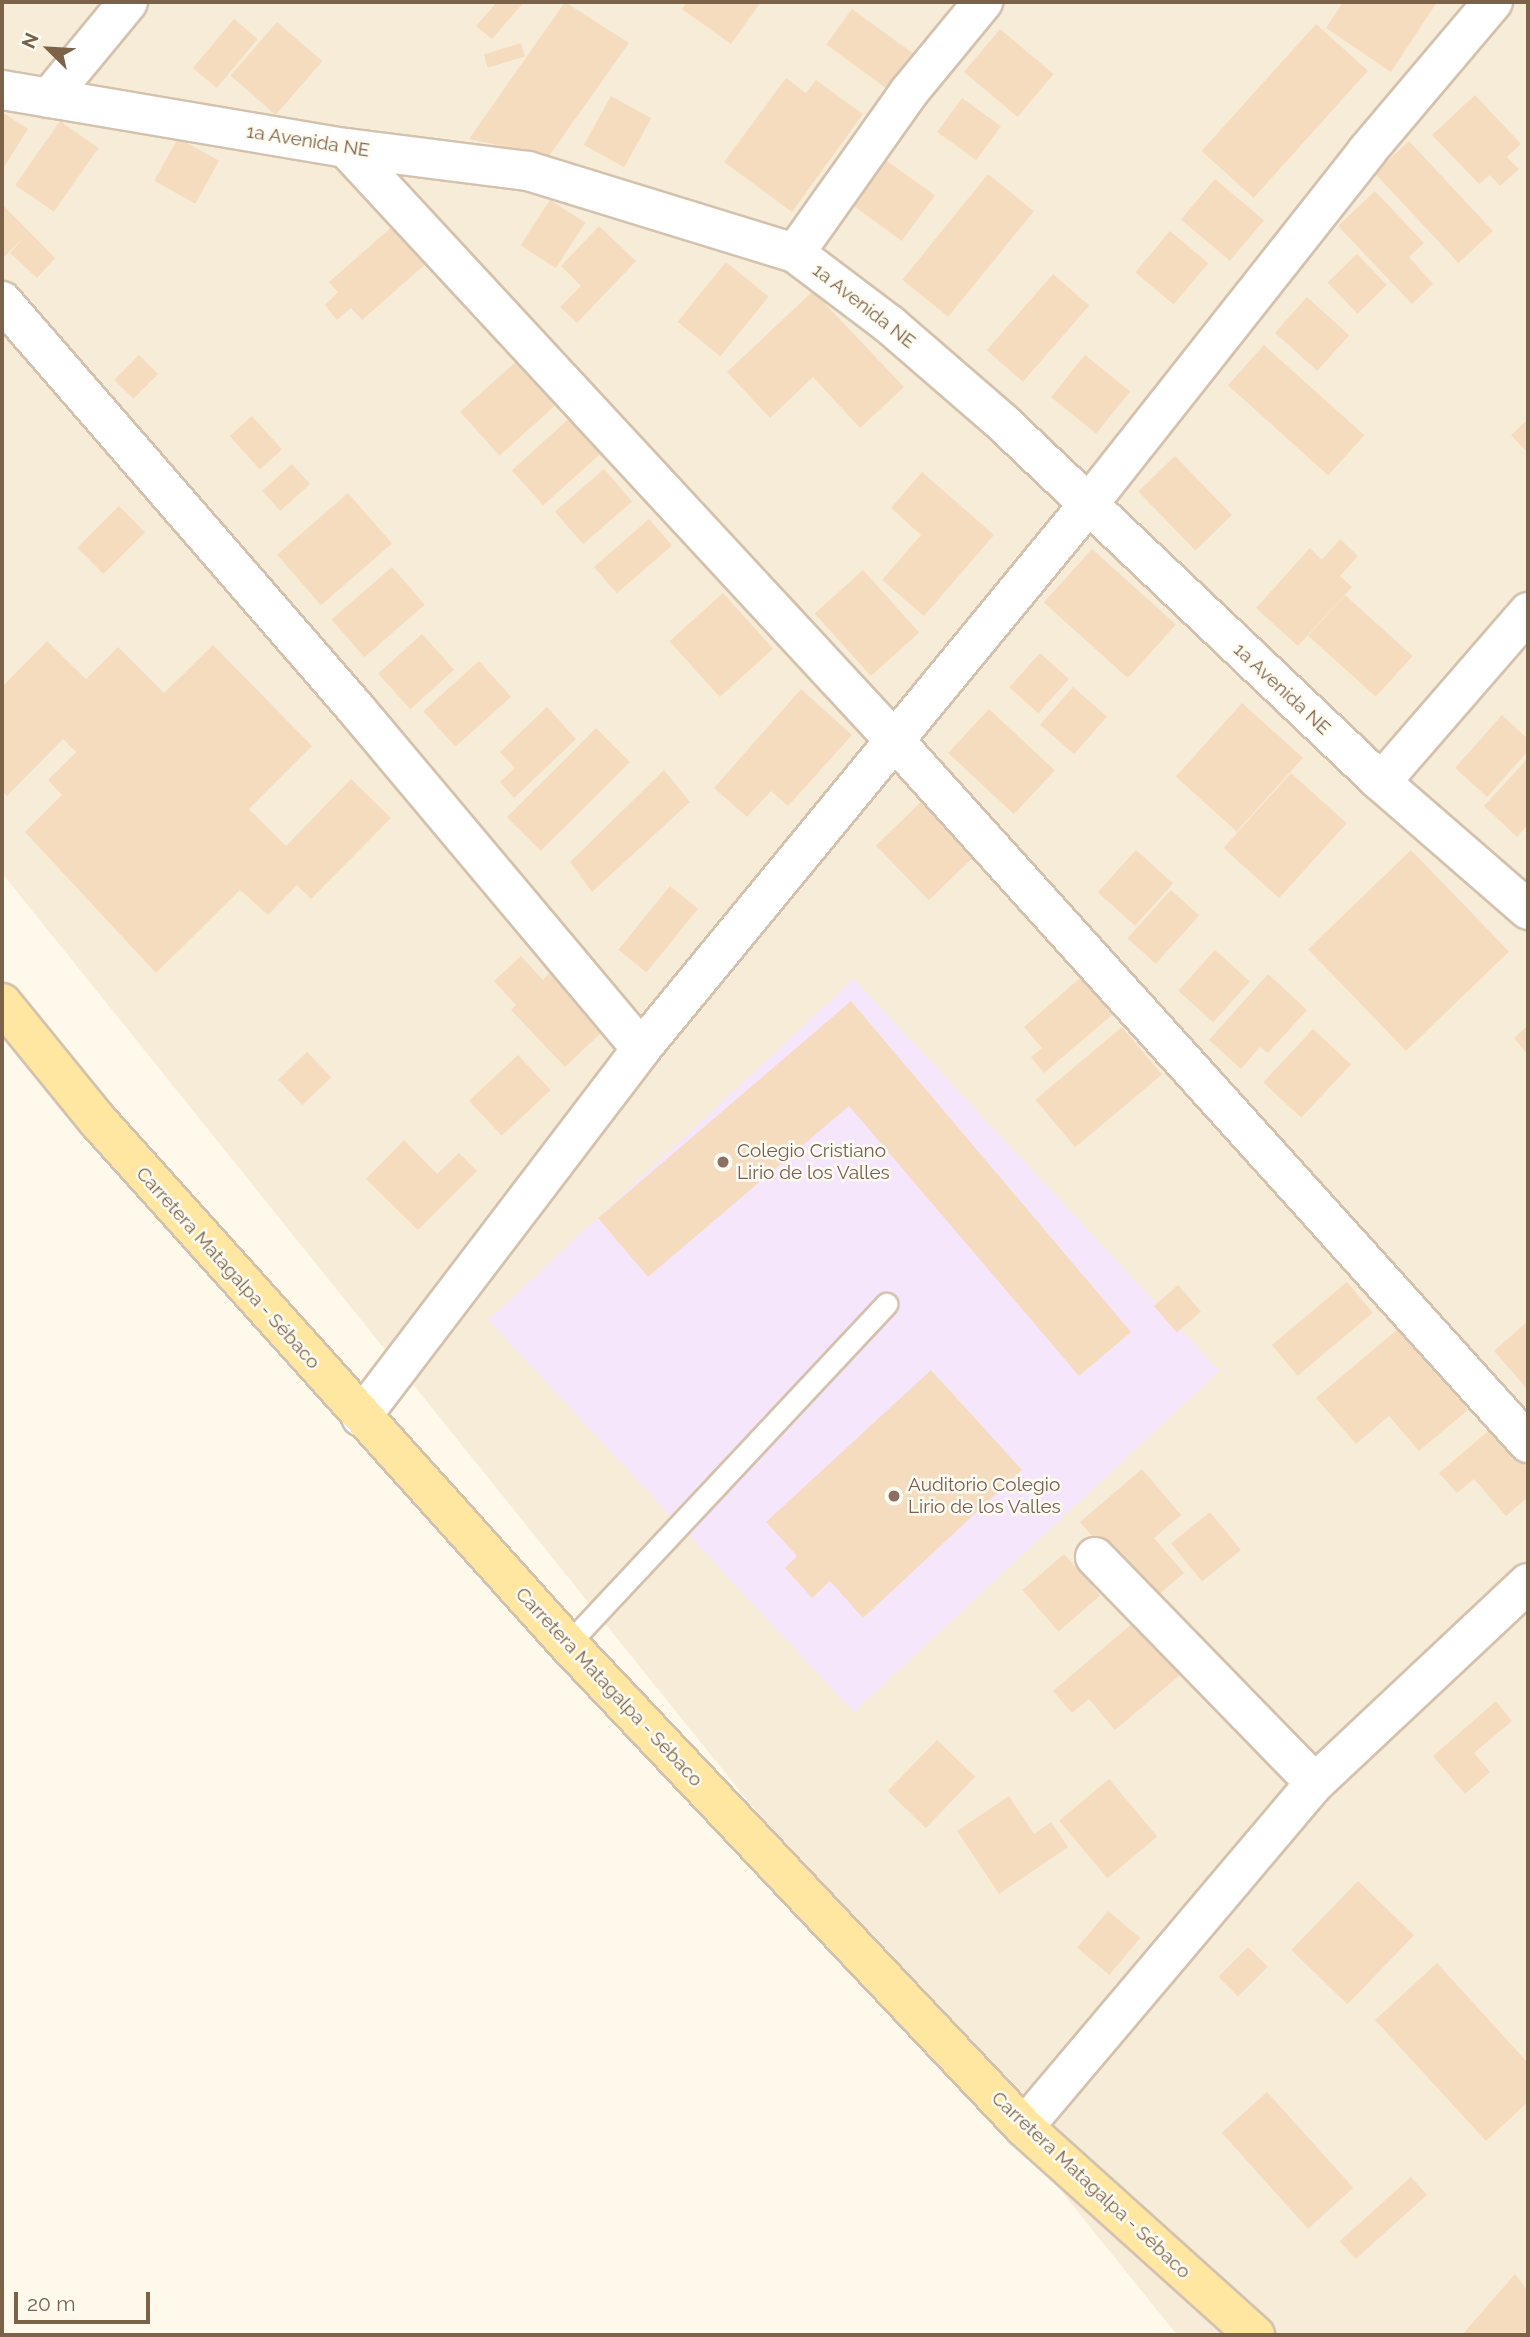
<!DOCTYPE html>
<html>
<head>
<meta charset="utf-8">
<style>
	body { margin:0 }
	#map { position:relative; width:1530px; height:2337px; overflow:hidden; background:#fef9eb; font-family:Raleway,sans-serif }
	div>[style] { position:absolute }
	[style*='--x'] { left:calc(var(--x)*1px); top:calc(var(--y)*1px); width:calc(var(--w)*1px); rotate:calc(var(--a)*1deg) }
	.residential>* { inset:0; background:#f7ecd8 }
	.education>* { inset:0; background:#f6e6fb; transform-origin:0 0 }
	.building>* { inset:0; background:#f6dcbf; transform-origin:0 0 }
	.roads { filter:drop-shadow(2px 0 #d3c2ae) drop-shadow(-2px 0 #d3c2ae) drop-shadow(0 2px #d3c2ae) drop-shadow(0 -2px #d3c2ae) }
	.service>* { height:21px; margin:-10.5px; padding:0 10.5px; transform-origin:10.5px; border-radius:10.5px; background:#fff }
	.minor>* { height:38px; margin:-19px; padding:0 19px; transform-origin:19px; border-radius:19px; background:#fff }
	.primary>* { height:38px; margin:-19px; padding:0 19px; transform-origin:19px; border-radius:19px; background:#ffe7a1 }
	.dots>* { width:19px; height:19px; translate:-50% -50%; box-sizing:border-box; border:4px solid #fffcf3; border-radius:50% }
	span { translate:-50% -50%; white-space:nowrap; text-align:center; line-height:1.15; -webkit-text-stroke:5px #fffcf3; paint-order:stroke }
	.street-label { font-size:19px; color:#7d624a }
	.education-label { font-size:19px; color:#785e54 }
	.left { translate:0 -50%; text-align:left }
	.frame { position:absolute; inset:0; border:4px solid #7d624a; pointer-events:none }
	.north { position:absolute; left:14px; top:14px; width:70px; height:70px; -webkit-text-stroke:5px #fffcf3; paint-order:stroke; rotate:294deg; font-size:19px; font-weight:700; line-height:28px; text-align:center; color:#7d624a }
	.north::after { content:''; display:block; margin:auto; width:24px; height:32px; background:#7d624a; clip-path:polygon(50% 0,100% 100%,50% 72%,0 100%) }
	.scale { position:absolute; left:14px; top:2292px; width:136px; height:32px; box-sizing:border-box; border:4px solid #7d624a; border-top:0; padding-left:9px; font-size:21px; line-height:24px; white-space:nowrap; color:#7d624a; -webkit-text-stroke:5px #fffcf3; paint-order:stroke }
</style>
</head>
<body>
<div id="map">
	<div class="residential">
		<div style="clip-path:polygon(2px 2px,1528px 2px,1528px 2335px,1177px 2335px,2px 873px)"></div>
	</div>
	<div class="education">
		<div style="left:854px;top:979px;width:536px;height:500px;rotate:47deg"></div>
	</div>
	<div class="building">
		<div style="clip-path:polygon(497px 2px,524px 2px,492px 39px,476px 26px)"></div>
		<div style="clip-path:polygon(565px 2px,629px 43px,549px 156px,469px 139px)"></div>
		<div style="clip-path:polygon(687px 2px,761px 2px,731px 44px,682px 9px)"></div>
		<div style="clip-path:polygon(1343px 2px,1437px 2px,1391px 72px,1326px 28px)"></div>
		<div style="left:852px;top:9px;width:79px;height:44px;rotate:36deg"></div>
		<div style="left:234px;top:19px;width:31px;height:64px;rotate:40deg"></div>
		<div style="left:277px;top:22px;width:60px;height:71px;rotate:41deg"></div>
		<div style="left:1316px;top:24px;width:70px;height:171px;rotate:42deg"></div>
		<div style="left:1000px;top:29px;width:70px;height:56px;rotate:40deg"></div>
		<div style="left:521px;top:43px;width:14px;height:39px;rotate:73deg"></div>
		<div style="clip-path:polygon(786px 78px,806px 93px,816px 80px,863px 114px,792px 212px,724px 162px)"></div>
		<div style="clip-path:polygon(1475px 95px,1521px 144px,1507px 157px,1519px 169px,1500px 186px,1490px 175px,1479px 184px,1432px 135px)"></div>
		<div style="left:611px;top:96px;width:46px;height:56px;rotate:29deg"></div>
		<div style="left:962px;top:98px;width:48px;height:42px;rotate:36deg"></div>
		<div style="clip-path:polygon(2px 112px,28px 129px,2px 170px)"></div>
		<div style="left:60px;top:121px;width:47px;height:78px;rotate:35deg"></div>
		<div style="left:178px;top:138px;width:47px;height:49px;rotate:29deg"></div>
		<div style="left:1409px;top:141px;width:123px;height:47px;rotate:47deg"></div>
		<div style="left:883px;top:158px;width:64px;height:56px;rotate:36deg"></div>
		<div style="left:988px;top:174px;width:59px;height:136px;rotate:39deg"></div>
		<div style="left:1215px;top:179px;width:64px;height:53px;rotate:40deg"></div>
		<div style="clip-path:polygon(1375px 191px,1424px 243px,1409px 257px,1433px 284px,1412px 304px,1338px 226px)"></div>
		<div style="left:550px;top:200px;width:42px;height:54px;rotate:33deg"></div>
		<div style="clip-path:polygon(2px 204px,55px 258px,37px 278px,10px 253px,25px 236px,2px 259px)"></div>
		<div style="clip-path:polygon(395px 224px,428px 262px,362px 320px,351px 308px,337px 320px,325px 305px,338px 292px,329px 282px)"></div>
		<div style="clip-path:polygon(599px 226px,636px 261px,577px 323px,560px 307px,581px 286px,561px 266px)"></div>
		<div style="left:1170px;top:231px;width:50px;height:54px;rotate:40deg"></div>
		<div style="left:1357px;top:254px;width:43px;height:41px;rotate:46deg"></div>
		<div style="left:726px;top:262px;width:55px;height:77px;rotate:39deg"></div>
		<div style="left:1053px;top:274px;width:48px;height:101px;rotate:41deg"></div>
		<div style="clip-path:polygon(813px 291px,904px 387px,860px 428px,813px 377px,770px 418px,727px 372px)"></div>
		<div style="left:1307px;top:297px;width:57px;height:48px;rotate:42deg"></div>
		<div style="left:1264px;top:345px;width:135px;height:54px;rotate:42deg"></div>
		<div style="left:139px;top:355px;width:27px;height:35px;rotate:45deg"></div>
		<div style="left:1085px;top:355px;width:58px;height:54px;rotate:39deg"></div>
		<div style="left:521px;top:357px;width:59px;height:82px;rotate:48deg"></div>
		<div style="left:252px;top:416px;width:45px;height:30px;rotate:48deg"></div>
		<div style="left:572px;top:416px;width:47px;height:81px;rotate:48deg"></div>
		<div style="clip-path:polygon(1528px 419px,1528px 453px,1511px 435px)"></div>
		<div style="left:1175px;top:456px;width:82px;height:51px;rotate:46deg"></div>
		<div style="left:292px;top:464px;width:27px;height:40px;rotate:48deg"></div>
		<div style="left:604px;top:469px;width:43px;height:65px;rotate:49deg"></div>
		<div style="clip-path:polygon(922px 472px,994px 535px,924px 616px,882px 580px,921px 535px,891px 508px)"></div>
		<div style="left:348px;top:493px;width:67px;height:94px;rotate:49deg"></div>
		<div style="left:119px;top:506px;width:37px;height:59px;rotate:45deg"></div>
		<div style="left:649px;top:519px;width:35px;height:73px;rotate:49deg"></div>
		<div style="clip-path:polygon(1340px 539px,1358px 556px,1340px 576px,1352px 587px,1298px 646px,1256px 608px,1310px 548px,1322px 560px)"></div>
		<div style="left:1092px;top:549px;width:113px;height:72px;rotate:42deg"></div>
		<div style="left:392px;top:567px;width:50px;height:80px;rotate:49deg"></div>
		<div style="left:863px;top:570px;width:84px;height:65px;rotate:48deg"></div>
		<div style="left:723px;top:593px;width:75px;height:72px;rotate:48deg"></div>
		<div style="left:1345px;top:595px;width:91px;height:55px;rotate:42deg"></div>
		<div style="left:422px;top:634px;width:48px;height:59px;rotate:48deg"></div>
		<div style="clip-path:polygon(47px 641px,86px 679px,118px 647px,164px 693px,213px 645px,312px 746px,249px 809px,286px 846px,351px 779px,391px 818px,311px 899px,297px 885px,268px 915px,240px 890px,156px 973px,25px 832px,62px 795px,48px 780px,76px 752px,63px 739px,7px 796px,2px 791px,2px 687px)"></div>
		<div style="left:1040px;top:653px;width:39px;height:46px;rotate:42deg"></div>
		<div style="left:479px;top:661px;width:48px;height:75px;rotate:48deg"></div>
		<div style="left:1073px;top:687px;width:45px;height:50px;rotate:41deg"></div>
		<div style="clip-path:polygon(801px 689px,852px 735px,788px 806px,771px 791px,747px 817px,714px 788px)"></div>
		<div style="left:1242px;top:703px;width:82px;height:99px;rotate:42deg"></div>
		<div style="clip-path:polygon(547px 707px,576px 739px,514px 798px,500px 782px,515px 768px,500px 752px)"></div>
		<div style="left:989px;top:709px;width:90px;height:60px;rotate:43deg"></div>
		<div style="clip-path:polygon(1502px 715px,1528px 739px,1528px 751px,1487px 797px,1455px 768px)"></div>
		<div style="left:596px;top:728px;width:48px;height:126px;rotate:45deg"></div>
		<div style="clip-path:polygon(1528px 758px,1528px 824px,1517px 837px,1484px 806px)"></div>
		<div style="clip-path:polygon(664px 770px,690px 802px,592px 892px,570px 862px)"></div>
		<div style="left:1291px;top:773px;width:75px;height:101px;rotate:42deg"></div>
		<div style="left:922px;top:801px;width:76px;height:64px;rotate:46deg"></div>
		<div style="left:1136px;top:850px;width:50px;height:57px;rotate:42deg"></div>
		<div style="left:1411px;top:850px;width:141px;height:143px;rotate:46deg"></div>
		<div style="left:670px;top:886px;width:36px;height:82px;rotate:39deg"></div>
		<div style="left:1171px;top:890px;width:38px;height:65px;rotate:42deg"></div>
		<div style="left:1215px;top:950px;width:47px;height:55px;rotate:42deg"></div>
		<div style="clip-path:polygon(521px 956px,543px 980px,549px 973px,603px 1031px,565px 1067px,511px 1010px,516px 1005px,494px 981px)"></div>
		<div style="clip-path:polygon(1268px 974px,1307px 1010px,1268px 1053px,1260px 1047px,1241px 1069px,1209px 1040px)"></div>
		<div style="clip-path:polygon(1081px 977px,1112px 1015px,1044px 1073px,1031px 1057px,1042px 1048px,1024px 1027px)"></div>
		<div style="clip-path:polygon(851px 1001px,1131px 1332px,1079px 1376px,849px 1106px,648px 1277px,598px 1218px)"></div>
		<div style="clip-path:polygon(1528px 1025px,1528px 1055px,1514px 1038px)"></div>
		<div style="left:1122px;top:1027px;width:62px;height:113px;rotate:50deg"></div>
		<div style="left:1313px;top:1029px;width:52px;height:73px;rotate:43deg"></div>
		<div style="left:307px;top:1052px;width:35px;height:40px;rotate:46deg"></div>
		<div style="left:518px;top:1055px;width:48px;height:67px;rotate:47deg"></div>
		<div style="clip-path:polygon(404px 1140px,437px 1174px,459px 1153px,477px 1171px,418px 1230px,366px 1179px)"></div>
		<div style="left:1347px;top:1282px;width:40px;height:98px;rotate:50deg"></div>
		<div style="left:1178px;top:1285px;width:35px;height:32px;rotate:49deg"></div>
		<div style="clip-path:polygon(1528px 1321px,1528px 1390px,1494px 1351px)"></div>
		<div style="clip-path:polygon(1399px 1328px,1468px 1410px,1419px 1451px,1389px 1416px,1356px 1444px,1316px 1398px)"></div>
		<div style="clip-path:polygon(931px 1370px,1022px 1470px,863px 1618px,830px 1581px,812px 1598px,785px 1568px,797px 1556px,766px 1522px)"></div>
		<div style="clip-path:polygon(1493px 1427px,1528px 1469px,1528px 1497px,1506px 1516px,1474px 1479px,1457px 1493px,1439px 1473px)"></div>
		<div style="clip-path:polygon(1142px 1469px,1181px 1515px,1154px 1538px,1184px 1573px,1149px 1603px,1080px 1522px)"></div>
		<div style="left:1210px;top:1512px;width:49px;height:50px;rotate:51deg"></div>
		<div style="left:1064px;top:1554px;width:55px;height:55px;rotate:49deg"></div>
		<div style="clip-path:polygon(1141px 1616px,1186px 1670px,1115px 1730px,1089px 1699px,1072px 1713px,1053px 1691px)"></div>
		<div style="clip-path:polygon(1496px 1701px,1512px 1721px,1474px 1753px,1490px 1772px,1465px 1794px,1433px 1756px)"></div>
		<div style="left:937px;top:1740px;width:53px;height:71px;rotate:44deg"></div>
		<div style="left:1109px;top:1779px;width:75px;height:65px;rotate:50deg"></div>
		<div style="clip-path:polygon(1009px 1796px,1034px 1834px,1051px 1822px,1068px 1847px,999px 1894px,957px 1831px)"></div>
		<div style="left:1358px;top:1881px;width:78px;height:96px;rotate:44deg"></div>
		<div style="left:1108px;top:1911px;width:42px;height:48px;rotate:40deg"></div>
		<div style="left:1248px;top:1947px;width:28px;height:42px;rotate:45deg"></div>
		<div style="clip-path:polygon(1437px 1963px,1528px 2063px,1528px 2102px,1486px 2141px,1375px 2020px)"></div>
		<div style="left:1267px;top:2092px;width:129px;height:61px;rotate:48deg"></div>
		<div style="left:1411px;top:2177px;width:24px;height:96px;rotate:48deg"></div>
		<div style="clip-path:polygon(1515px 2274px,1528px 2291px,1528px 2335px,1462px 2335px)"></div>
	</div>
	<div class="roads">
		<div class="service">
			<div style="--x:568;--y:1644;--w:466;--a:-46.9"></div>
		</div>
		<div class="minor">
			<div style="--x:2;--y:90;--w:349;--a:9.6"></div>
			<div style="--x:346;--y:148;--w:183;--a:7.2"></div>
			<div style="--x:528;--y:171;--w:279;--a:17.1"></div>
			<div style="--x:795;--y:253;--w:118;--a:37.1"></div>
			<div style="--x:889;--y:324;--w:150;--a:40.9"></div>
			<div style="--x:1002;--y:422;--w:523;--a:43.53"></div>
			<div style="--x:1381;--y:782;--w:195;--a:41"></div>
			<div style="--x:49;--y:98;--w:124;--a:-50.5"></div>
			<div style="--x:346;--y:148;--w:807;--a:47.21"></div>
			<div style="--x:894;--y:740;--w:947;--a:47.95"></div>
			<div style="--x:795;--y:253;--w:197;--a:-54.7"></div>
			<div style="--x:909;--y:92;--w:117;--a:-50.6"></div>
			<div style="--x:2;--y:301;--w:542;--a:49.04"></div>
			<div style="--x:357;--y:710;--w:442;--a:50"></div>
			<div style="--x:1381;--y:782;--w:225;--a:-49.1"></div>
			<div style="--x:361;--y:1417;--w:462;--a:-52.7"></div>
			<div style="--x:641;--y:1049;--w:703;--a:-50.6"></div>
			<div style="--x:1087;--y:506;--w:452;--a:-51.7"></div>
			<div style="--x:1367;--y:151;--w:195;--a:-49.8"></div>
			<div style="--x:1095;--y:1557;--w:315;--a:45.8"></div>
			<div style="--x:1024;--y:2127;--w:451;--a:-49.8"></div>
			<div style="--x:1315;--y:1783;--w:292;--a:-43.2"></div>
		</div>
		<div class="primary">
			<div style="--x:2;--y:1003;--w:152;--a:50.9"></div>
			<div style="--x:98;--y:1121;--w:703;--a:48.06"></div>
			<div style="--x:568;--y:1644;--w:664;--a:46.65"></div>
			<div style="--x:1024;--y:2127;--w:311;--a:42"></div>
		</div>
	</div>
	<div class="dots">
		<div style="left:723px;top:1162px;background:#8d6e63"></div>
		<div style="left:894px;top:1496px;background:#8d6e63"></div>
	</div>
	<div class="street-label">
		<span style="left:308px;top:141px;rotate:9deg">1a Avenida NE</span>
		<span style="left:864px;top:306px;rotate:38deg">1a Avenida NE</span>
		<span style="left:1282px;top:689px;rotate:43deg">1a Avenida NE</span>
		<span style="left:228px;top:1268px;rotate:48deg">Carretera Matagalpa - Sébaco</span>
		<span style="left:609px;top:1687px;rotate:47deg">Carretera Matagalpa - Sébaco</span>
		<span style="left:1091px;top:2185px;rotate:43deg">Carretera Matagalpa - Sébaco</span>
	</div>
	<div class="education-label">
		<span class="left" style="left:737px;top:1162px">Colegio Cristiano<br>Lirio de los Valles</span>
		<span class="left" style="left:908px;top:1496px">Auditorio Colegio<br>Lirio de los Valles</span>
	</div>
	<div class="frame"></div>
	<div class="north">N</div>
	<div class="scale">20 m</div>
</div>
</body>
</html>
